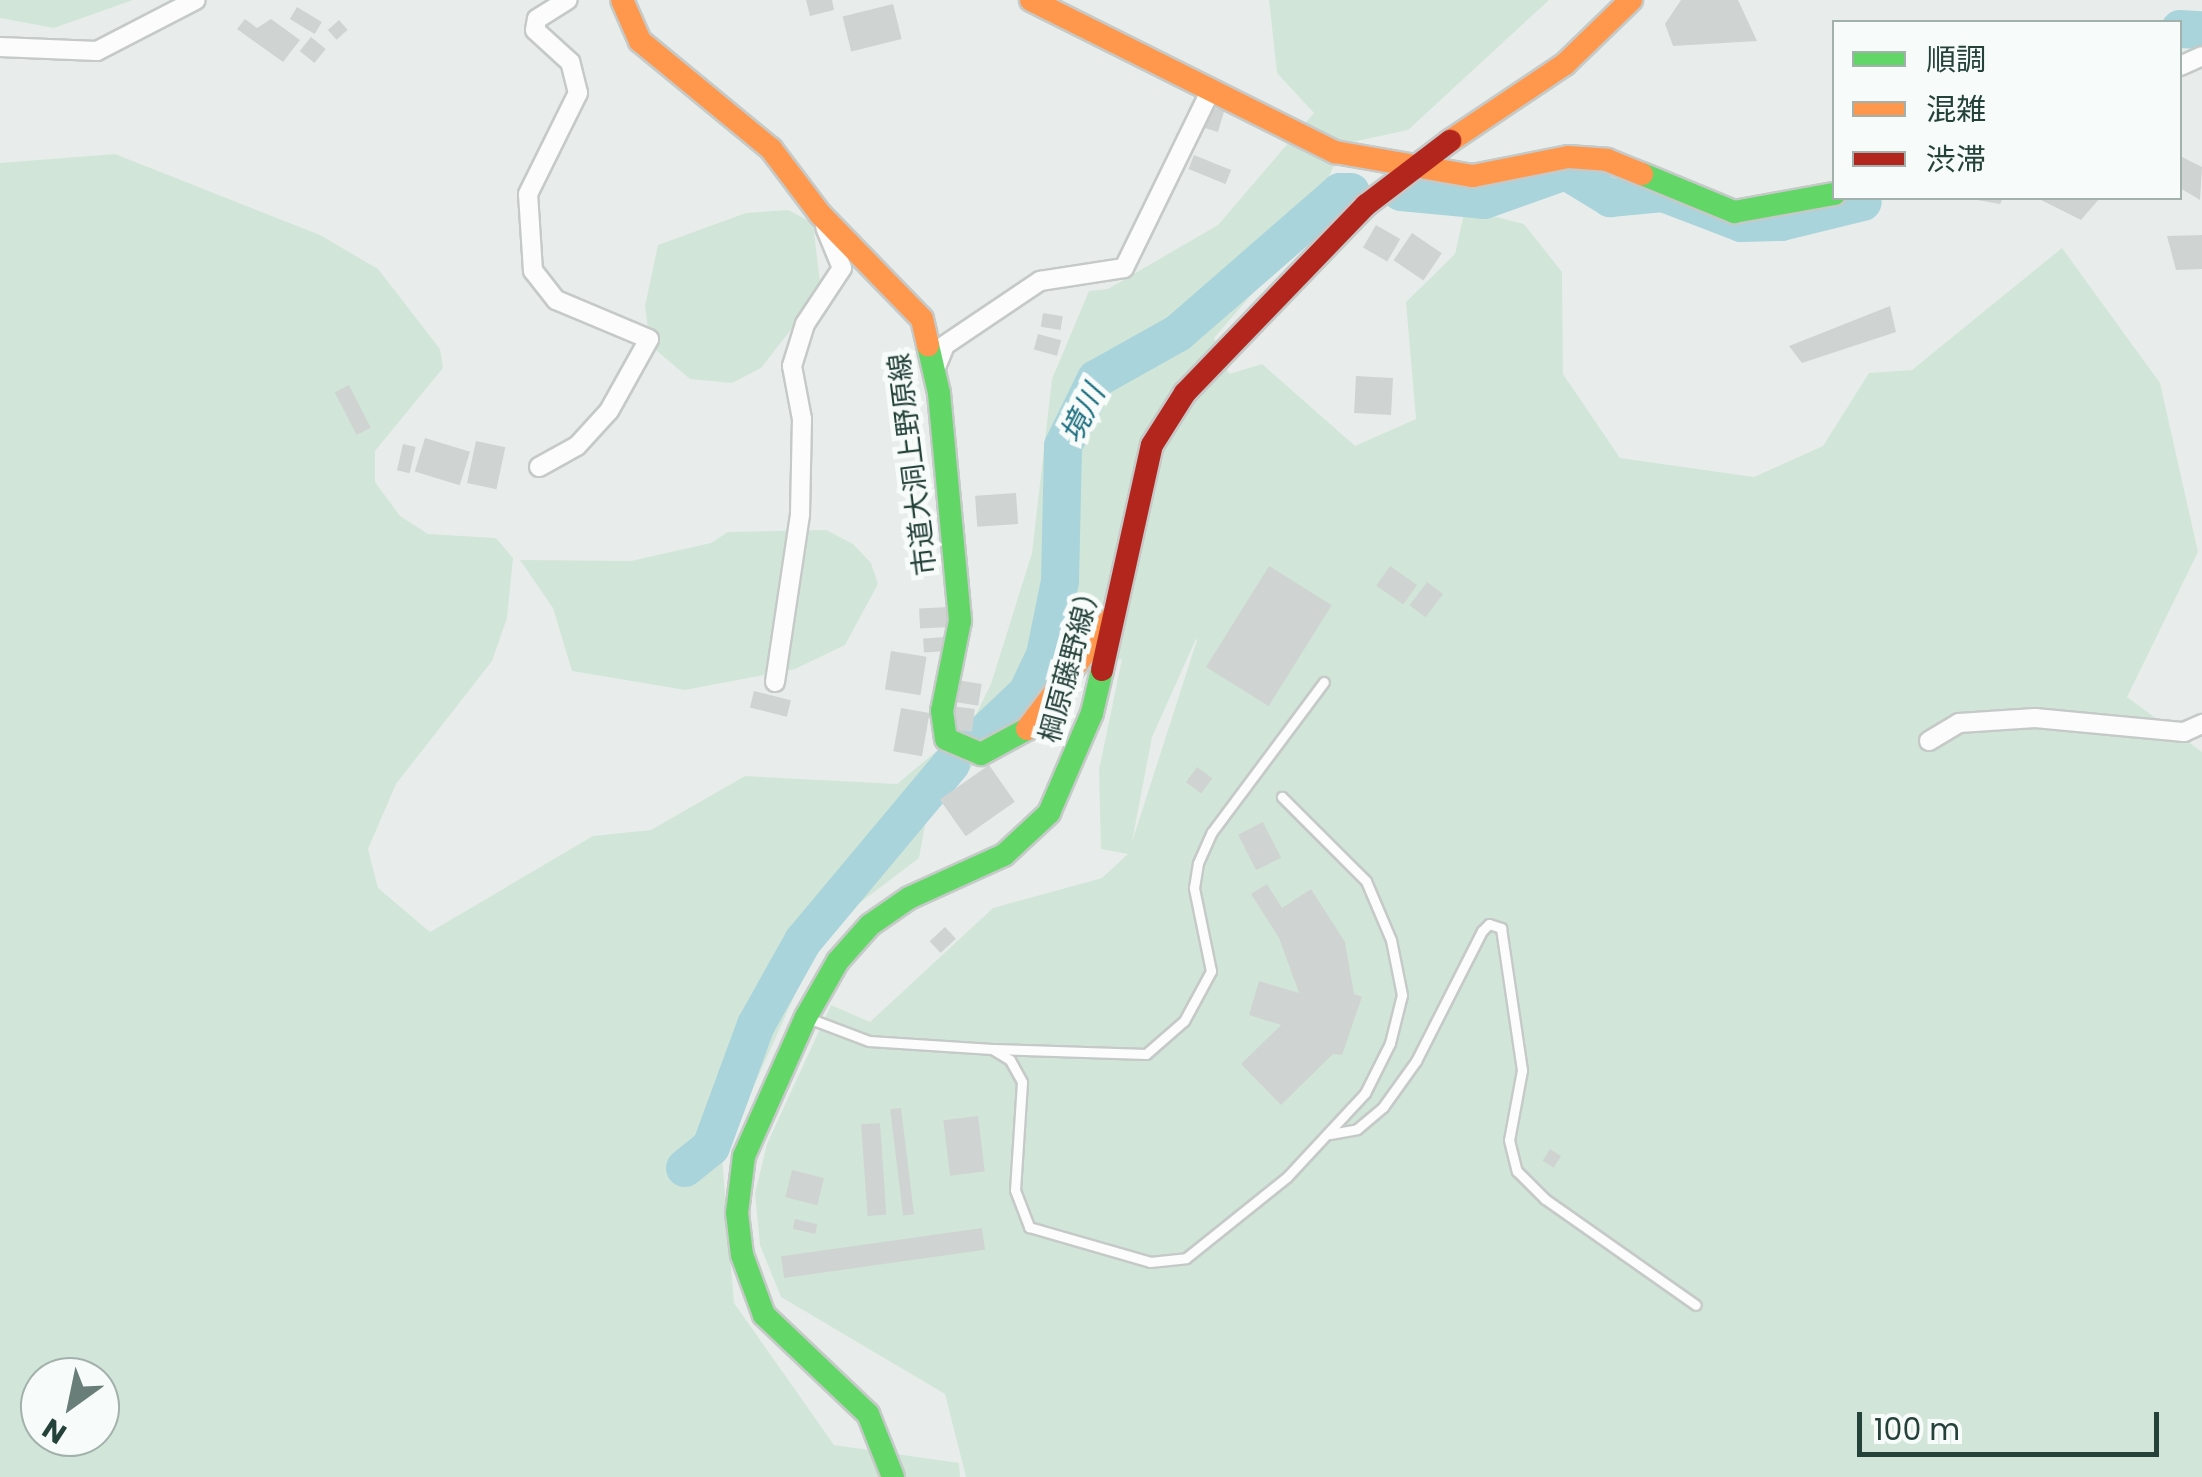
<!DOCTYPE html>
<html>
<head>
<meta charset="utf-8">
<style>
	body { margin:0 }
	#map { position:relative; width:2202px; height:1477px; overflow:hidden; background:#e8edeb; font-family:Poppins,"Noto Sans JP",sans-serif }
	div>[style] { position:absolute }
	[style*='--x'] { left:calc(var(--x)*1px); top:calc(var(--y)*1px); width:calc(var(--w)*1px); rotate:calc(var(--a)*1deg) }
	.green>* { inset:0; background:#d1e6d8 }
	.river>* { height:38px; margin:-19px; padding:0 19px; transform-origin:19px; border-radius:19px; background:#a9d4db }
	.building>* { inset:0; background:#cfd4d2; transform-origin:0 0 }
	.roads { filter:drop-shadow(2px 0 #c5cac8) drop-shadow(-2px 0 #c5cac8) drop-shadow(0 2px #c5cac8) drop-shadow(0 -2px #c5cac8) }
	.lane>* { height:9px; margin:-4.5px; padding:0 4.5px; transform-origin:4.5px; border-radius:4.5px; background:#fcfcfc }
	.street>* { height:18px; margin:-9px; padding:0 9px; transform-origin:9px; border-radius:9px; background:#fcfcfc }
	.fast>* { height:22px; margin:-11px; padding:0 11px; transform-origin:11px; border-radius:11px; background:#63d668 }
	.slow>* { height:22px; margin:-11px; padding:0 11px; transform-origin:11px; border-radius:11px; background:#ff974d }
	.jam>* { height:22px; margin:-11px; padding:0 11px; transform-origin:11px; border-radius:11px; background:#b3261e }
	span { translate:-50% -50%; white-space:nowrap; text-align:center; line-height:1.15; -webkit-text-stroke:10px #f7fbf9; paint-order:stroke }
	.street-label { font-size:28px; color:#24423a }
	.water-label { font-size:30px; color:#1c6f80; font-style:italic }
	.legend { position:absolute; left:1832px; top:20px; width:350px; height:180px; box-sizing:border-box; background:#f7fbf9; border:2px solid #a3b1ad; margin:0; padding:12px 18px; list-style:none; font-size:30px; color:#24423a }
	.legend li { display:flex; align-items:center; gap:20px; height:50px }
	.legend b { width:50px; border:2px solid #a3b1ad }
	.north { position:absolute; left:20px; top:1357px; width:100px; height:100px; box-sizing:border-box; background:#f7fbf9; border:2px solid #a3b1ad; border-radius:50%; rotate:213deg; font-size:28px; font-weight:700; line-height:40px; text-align:center; color:#24423a }
	.north::after { content:''; display:block; margin:auto; width:35px; height:45px; background:#697e78; clip-path:polygon(50% 0,100% 100%,50% 72%,0 100%) }
	.scale { position:absolute; left:1857px; top:1412px; width:302px; height:45px; box-sizing:border-box; border:5px solid #24423a; border-top:0; padding-left:12px; font-size:30px; line-height:35px; white-space:nowrap; color:#24423a; -webkit-text-stroke:8px #f7fbf9; paint-order:stroke }
</style>
</head>
<body>
<div id="map">
	<div class="green">
		<div style="clip-path:polygon(0 0,133px 0,54px 28px,0 18px)"></div>
		<div style="clip-path:polygon(evenodd,1269px 0,1549px 0,1408px 130px,1343px 144px,1305px 233px,1214px 338px,1229px 374px,1262px 364px,1355px 446px,1416px 419px,1406px 302px,1455px 254px,1465px 209px,1524px 224px,1562px 272px,1563px 374px,1620px 458px,1754px 477px,1823px 446px,1869px 373px,1912px 370px,2062px 248px,2160px 383px,2198px 552px,2127px 697px,2202px 752px,2202px 1477px,966px 1477px,945px 1394px,781px 1297px,760px 1245px,755px 1193px,767px 1144px,831px 1005px,870px 1022px,993px 908px,1102px 878px,1128px 854px,1101px 849px,1099px 770px,1122px 659px,1061px 673px,927px 814px,919px 858px,824px 930px,722px 1157px,734px 1303px,834px 1445px,959px 1463px,960px 1477px,0 1477px,0 163px,115px 154px,320px 235px,378px 269px,440px 349px,443px 368px,375px 451px,375px 482px,400px 516px,428px 534px,496px 538px,513px 558px,507px 618px,492px 661px,396px 784px,368px 849px,378px 888px,430px 932px,593px 836px,651px 830px,745px 776px,897px 784px,939px 749px,963px 741px,991px 684px,1032px 553px,1052px 379px,1089px 291px,1108px 289px,1218px 225px,1314px 113px,1277px 73px,1269px 0,1196px 639px,1197px 640px,1132px 842px,1152px 737px,1196px 639px,1269px 0,40px 1377px,100px 1377px,100px 1437px,40px 1437px,40px 1377px)"></div>
		<div style="clip-path:polygon(788px 210px,813px 223px,821px 291px,761px 368px,732px 383px,690px 379px,650px 345px,645px 306px,658px 245px,746px 213px)"></div>
		<div style="clip-path:polygon(826px 530px,853px 544px,871px 563px,878px 584px,845px 645px,795px 669px,685px 690px,572px 671px,553px 608px,520px 560px,631px 561px,711px 543px,728px 532px)"></div>
	</div>
	<div class="river">
		<div style="--x:2180;--y:29;--w:22;--a:3"></div>
		<div style="--x:1401;--y:192;--w:83;--a:5.5"></div>
		<div style="--x:1484;--y:200;--w:87;--a:-19.5"></div>
		<div style="--x:1566;--y:171;--w:52;--a:31.5"></div>
		<div style="--x:1610;--y:198;--w:53;--a:-5.4"></div>
		<div style="--x:1663;--y:193;--w:84;--a:21"></div>
		<div style="--x:1741;--y:223;--w:40;--a:-1.4"></div>
		<div style="--x:1781;--y:222;--w:84;--a:-13.7"></div>
		<div style="--x:979;--y:738;--w:66;--a:-43.2"></div>
		<div style="--x:1027;--y:693;--w:42;--a:-64.7"></div>
		<div style="--x:1045;--y:655;--w:76;--a:-78.5"></div>
		<div style="--x:1060;--y:581;--w:135;--a:-88.7"></div>
		<div style="--x:1063;--y:446;--w:75;--a:-63.8"></div>
		<div style="--x:1096;--y:379;--w:94;--a:-29.3"></div>
		<div style="--x:1178;--y:333;--w:215;--a:-41"></div>
		<div style="--x:1340;--y:192;--w:11;--a:0"></div>
		<div style="--x:685;--y:1168;--w:33;--a:-39"></div>
		<div style="--x:711;--y:1147;--w:130;--a:-69.8"></div>
		<div style="--x:756;--y:1025;--w:96;--a:-60.8"></div>
		<div style="--x:803;--y:941;--w:231;--a:-50.1"></div>
	</div>
	<div class="building">
		<div style="clip-path:polygon(806px 0,832px 0,834px 10px,810px 16px)"></div>
		<div style="clip-path:polygon(1681px 0,1738px 0,1757px 41px,1673px 46px,1665px 24px)"></div>
		<div style="left:893px;top:4px;width:36px;height:52px;rotate:76deg"></div>
		<div style="left:297px;top:7px;width:29px;height:14px;rotate:31deg"></div>
		<div style="clip-path:polygon(245px 19px,257px 28px,271px 19px,300px 40px,283px 62px,237px 29px)"></div>
		<div style="left:339px;top:20px;width:13px;height:15px;rotate:48deg"></div>
		<div style="left:311px;top:37px;width:19px;height:18px;rotate:39deg"></div>
		<div style="left:1208px;top:106px;width:17px;height:22px;rotate:17deg"></div>
		<div style="left:1194px;top:155px;width:40px;height:15px;rotate:22deg"></div>
		<div style="clip-path:polygon(2180px 156px,2202px 167px,2200px 200px,2180px 188px)"></div>
		<div style="clip-path:polygon(1966px 198px,2003px 198px,2000px 204px)"></div>
		<div style="clip-path:polygon(2037px 198px,2100px 198px,2081px 220px)"></div>
		<div style="left:1376px;top:225px;width:28px;height:26px;rotate:30deg"></div>
		<div style="left:1412px;top:233px;width:36px;height:33px;rotate:34deg"></div>
		<div style="clip-path:polygon(2202px 235px,2202px 269px,2176px 270px,2167px 236px)"></div>
		<div style="clip-path:polygon(1890px 306px,1896px 332px,1802px 363px,1789px 346px)"></div>
		<div style="left:1043px;top:313px;width:20px;height:14px;rotate:9deg"></div>
		<div style="left:1038px;top:334px;width:24px;height:16px;rotate:15deg"></div>
		<div style="left:1356px;top:376px;width:37px;height:37px;rotate:3deg"></div>
		<div style="left:349px;top:385px;width:48px;height:16px;rotate:63deg"></div>
		<div style="left:425px;top:438px;width:47px;height:35px;rotate:17deg"></div>
		<div style="left:476px;top:441px;width:30px;height:43px;rotate:12deg"></div>
		<div style="left:403px;top:444px;width:13px;height:27px;rotate:13deg"></div>
		<div style="left:1016px;top:493px;width:31px;height:41px;rotate:86deg"></div>
		<div style="left:1269px;top:566px;width:74px;height:119px;rotate:32deg"></div>
		<div style="left:1390px;top:566px;width:33px;height:24px;rotate:35deg"></div>
		<div style="left:1427px;top:582px;width:20px;height:29px;rotate:37deg"></div>
		<div style="left:949px;top:607px;width:20px;height:30px;rotate:87deg"></div>
		<div style="left:946px;top:637px;width:14px;height:23px;rotate:86deg"></div>
		<div style="left:891px;top:651px;width:36px;height:39px;rotate:9deg"></div>
		<div style="left:957px;top:680px;width:25px;height:22px;rotate:9deg"></div>
		<div style="left:754px;top:691px;width:38px;height:17px;rotate:14deg"></div>
		<div style="left:951px;top:706px;width:24px;height:23px;rotate:7deg"></div>
		<div style="left:901px;top:708px;width:29px;height:44px;rotate:10deg"></div>
		<div style="left:989px;top:765px;width:45px;height:60px;rotate:55deg"></div>
		<div style="left:1197px;top:767px;width:19px;height:19px;rotate:36deg"></div>
		<div style="left:1263px;top:822px;width:40px;height:28px;rotate:63deg"></div>
		<div style="clip-path:polygon(1267px 884px,1282px 908px,1311px 889px,1345px 942px,1354px 994px,1362px 997px,1342px 1055px,1333px 1054px,1281px 1105px,1241px 1064px,1281px 1025px,1249px 1015px,1259px 981px,1299px 993px,1279px 938px,1251px 894px)"></div>
		<div style="left:945px;top:927px;width:16px;height:21px;rotate:47deg"></div>
		<div style="left:901px;top:1108px;width:107px;height:11px;rotate:83deg"></div>
		<div style="left:978px;top:1116px;width:56px;height:35px;rotate:83deg"></div>
		<div style="left:880px;top:1123px;width:92px;height:19px;rotate:86deg"></div>
		<div style="left:1550px;top:1149px;width:13px;height:14px;rotate:32deg"></div>
		<div style="left:792px;top:1170px;width:33px;height:28px;rotate:14deg"></div>
		<div style="left:795px;top:1219px;width:23px;height:10px;rotate:13deg"></div>
		<div style="left:982px;top:1228px;width:22px;height:203px;rotate:82deg"></div>
	</div>
	<div class="roads">
		<div class="lane">
			<div style="--x:808;--y:1018;--w:65;--a:20.7"></div>
			<div style="--x:869;--y:1041;--w:123;--a:3.7"></div>
			<div style="--x:992;--y:1049;--w:21;--a:31"></div>
			<div style="--x:1010;--y:1060;--w:25;--a:61"></div>
			<div style="--x:1022;--y:1082;--w:108;--a:93.7"></div>
			<div style="--x:1015;--y:1190;--w:40;--a:69"></div>
			<div style="--x:1029;--y:1227;--w:126;--a:16.1"></div>
			<div style="--x:1150;--y:1262;--w:36;--a:-6"></div>
			<div style="--x:1186;--y:1258;--w:129;--a:-38.7"></div>
			<div style="--x:1287;--y:1177;--w:115;--a:-47.1"></div>
			<div style="--x:1365;--y:1093;--w:56;--a:-63.4"></div>
			<div style="--x:1390;--y:1043;--w:49;--a:-76"></div>
			<div style="--x:1402;--y:995;--w:56;--a:-101.3"></div>
			<div style="--x:1391;--y:940;--w:64;--a:-113"></div>
			<div style="--x:1366;--y:881;--w:119;--a:-135"></div>
			<div style="--x:994;--y:1049;--w:152;--a:1.9"></div>
			<div style="--x:1146;--y:1054;--w:50;--a:-41"></div>
			<div style="--x:1184;--y:1021;--w:57;--a:-61.6"></div>
			<div style="--x:1211;--y:971;--w:85;--a:-101.6"></div>
			<div style="--x:1194;--y:888;--w:25;--a:-81"></div>
			<div style="--x:1198;--y:863;--w:34;--a:-66"></div>
			<div style="--x:1212;--y:832;--w:187;--a:-53.3"></div>
			<div style="--x:1330;--y:1134;--w:27;--a:-10"></div>
			<div style="--x:1357;--y:1129;--w:34;--a:-40"></div>
			<div style="--x:1383;--y:1107;--w:57;--a:-54.3"></div>
			<div style="--x:1416;--y:1061;--w:146;--a:-63.1"></div>
			<div style="--x:1482;--y:931;--w:10;--a:-45"></div>
			<div style="--x:1489;--y:924;--w:13;--a:18"></div>
			<div style="--x:1501;--y:928;--w:144;--a:81.6"></div>
			<div style="--x:1522;--y:1070;--w:71;--a:100.5"></div>
			<div style="--x:1509;--y:1140;--w:32;--a:76"></div>
			<div style="--x:1517;--y:1171;--w:40;--a:45"></div>
			<div style="--x:1545;--y:1199;--w:184;--a:35.1"></div>
		</div>
		<div class="street">
			<div style="--x:0;--y:47;--w:97;--a:2.4"></div>
			<div style="--x:97;--y:51;--w:111;--a:-27.3"></div>
			<div style="--x:2180;--y:66;--w:24;--a:-24"></div>
			<div style="--x:935;--y:370;--w:27;--a:-68"></div>
			<div style="--x:945;--y:345;--w:115;--a:-34"></div>
			<div style="--x:1040;--y:281;--w:85;--a:-8.8"></div>
			<div style="--x:1124;--y:268;--w:198;--a:-64"></div>
			<div style="--x:539;--y:467;--w:43;--a:-28.9"></div>
			<div style="--x:577;--y:446;--w:47;--a:-47.6"></div>
			<div style="--x:609;--y:411;--w:82;--a:-60.9"></div>
			<div style="--x:649;--y:339;--w:101;--a:-157.2"></div>
			<div style="--x:556;--y:300;--w:37;--a:-128"></div>
			<div style="--x:533;--y:271;--w:77;--a:-93.7"></div>
			<div style="--x:528;--y:194;--w:113;--a:-63.7"></div>
			<div style="--x:578;--y:93;--w:32;--a:-104"></div>
			<div style="--x:570;--y:62;--w:47;--a:-137.6"></div>
			<div style="--x:535;--y:30;--w:11;--a:-80"></div>
			<div style="--x:537;--y:19;--w:36;--a:-32"></div>
			<div style="--x:775;--y:682;--w:170;--a:-81.5"></div>
			<div style="--x:800;--y:514;--w:95;--a:-88.8"></div>
			<div style="--x:802;--y:419;--w:54;--a:-100.7"></div>
			<div style="--x:792;--y:366;--w:44;--a:-72.8"></div>
			<div style="--x:805;--y:324;--w:67;--a:-56.5"></div>
			<div style="--x:842;--y:268;--w:44;--a:-112.5"></div>
			<div style="--x:1929;--y:741;--w:35;--a:-31"></div>
			<div style="--x:1959;--y:723;--w:76;--a:-3.8"></div>
			<div style="--x:2035;--y:718;--w:150;--a:5.4"></div>
			<div style="--x:2184;--y:732;--w:20;--a:-24"></div>
		</div>
		<div class="fast">
			<div style="--x:1642;--y:174;--w:100;--a:22.4"></div>
			<div style="--x:1734;--y:212;--w:102;--a:-10.2"></div>
			<div style="--x:928;--y:345;--w:49;--a:77.1"></div>
			<div style="--x:939;--y:393;--w:229;--a:84.7"></div>
			<div style="--x:960;--y:621;--w:92;--a:101.3"></div>
			<div style="--x:942;--y:711;--w:28;--a:82"></div>
			<div style="--x:946;--y:739;--w:38;--a:23"></div>
			<div style="--x:981;--y:754;--w:52;--a:-28.5"></div>
			<div style="--x:893;--y:1477;--w:68;--a:-111.6"></div>
			<div style="--x:868;--y:1414;--w:144;--a:-136.4"></div>
			<div style="--x:764;--y:1315;--w:64;--a:-110.1"></div>
			<div style="--x:742;--y:1255;--w:42;--a:-96.8"></div>
			<div style="--x:737;--y:1213;--w:57;--a:-83"></div>
			<div style="--x:744;--y:1156;--w:152;--a:-66"></div>
			<div style="--x:806;--y:1017;--w:64;--a:-60.3"></div>
			<div style="--x:838;--y:961;--w:48;--a:-48.4"></div>
			<div style="--x:870;--y:925;--w:47;--a:-34.7"></div>
			<div style="--x:909;--y:898;--w:104;--a:-24.4"></div>
			<div style="--x:1004;--y:855;--w:62;--a:-43"></div>
			<div style="--x:1049;--y:813;--w:109;--a:-66.7"></div>
			<div style="--x:1092;--y:713;--w:44;--a:-76.9"></div>
		</div>
		<div class="slow">
			<div style="--x:622;--y:0;--w:45;--a:66.3"></div>
			<div style="--x:640;--y:41;--w:170;--a:39.5"></div>
			<div style="--x:771;--y:149;--w:81;--a:53"></div>
			<div style="--x:820;--y:214;--w:146;--a:45.8"></div>
			<div style="--x:922;--y:319;--w:27;--a:77"></div>
			<div style="--x:1031;--y:0;--w:340;--a:26.6"></div>
			<div style="--x:1335;--y:152;--w:140;--a:9.9"></div>
			<div style="--x:1473;--y:176;--w:97;--a:-11.3"></div>
			<div style="--x:1568;--y:157;--w:39;--a:4"></div>
			<div style="--x:1607;--y:160;--w:38;--a:22"></div>
			<div style="--x:1450;--y:141;--w:138;--a:-33.8"></div>
			<div style="--x:1565;--y:64;--w:92;--a:-44.1"></div>
			<div style="--x:1027;--y:729;--w:143;--a:-52.7"></div>
		</div>
		<div class="jam">
			<div style="--x:1102;--y:670;--w:230;--a:-77.5"></div>
			<div style="--x:1152;--y:445;--w:62;--a:-57.6"></div>
			<div style="--x:1185;--y:393;--w:261;--a:-46.1"></div>
			<div style="--x:1366;--y:205;--w:106;--a:-37.3"></div>
		</div>
	</div>
	<div class="street-label">
		<span style="left:913px;top:464px;rotate:-97deg">市道大洞上野原線</span>
		<span style="left:1071px;top:661px;rotate:-75deg">棡原藤野線）</span>
	</div>
	<div class="water-label">
		<span style="left:1083px;top:414px;rotate:-63deg">境川</span>
	</div>
	<ul class="legend">
	<li><b style="height:12px;background:#63d668"></b>順調</li>
	<li><b style="height:12px;background:#ff974d"></b>混雑</li>
	<li><b style="height:12px;background:#b3261e"></b>渋滞</li>
	</ul>
	<div class="north">N</div>
	<div class="scale">100 m</div>
</div>
</body>
</html>
